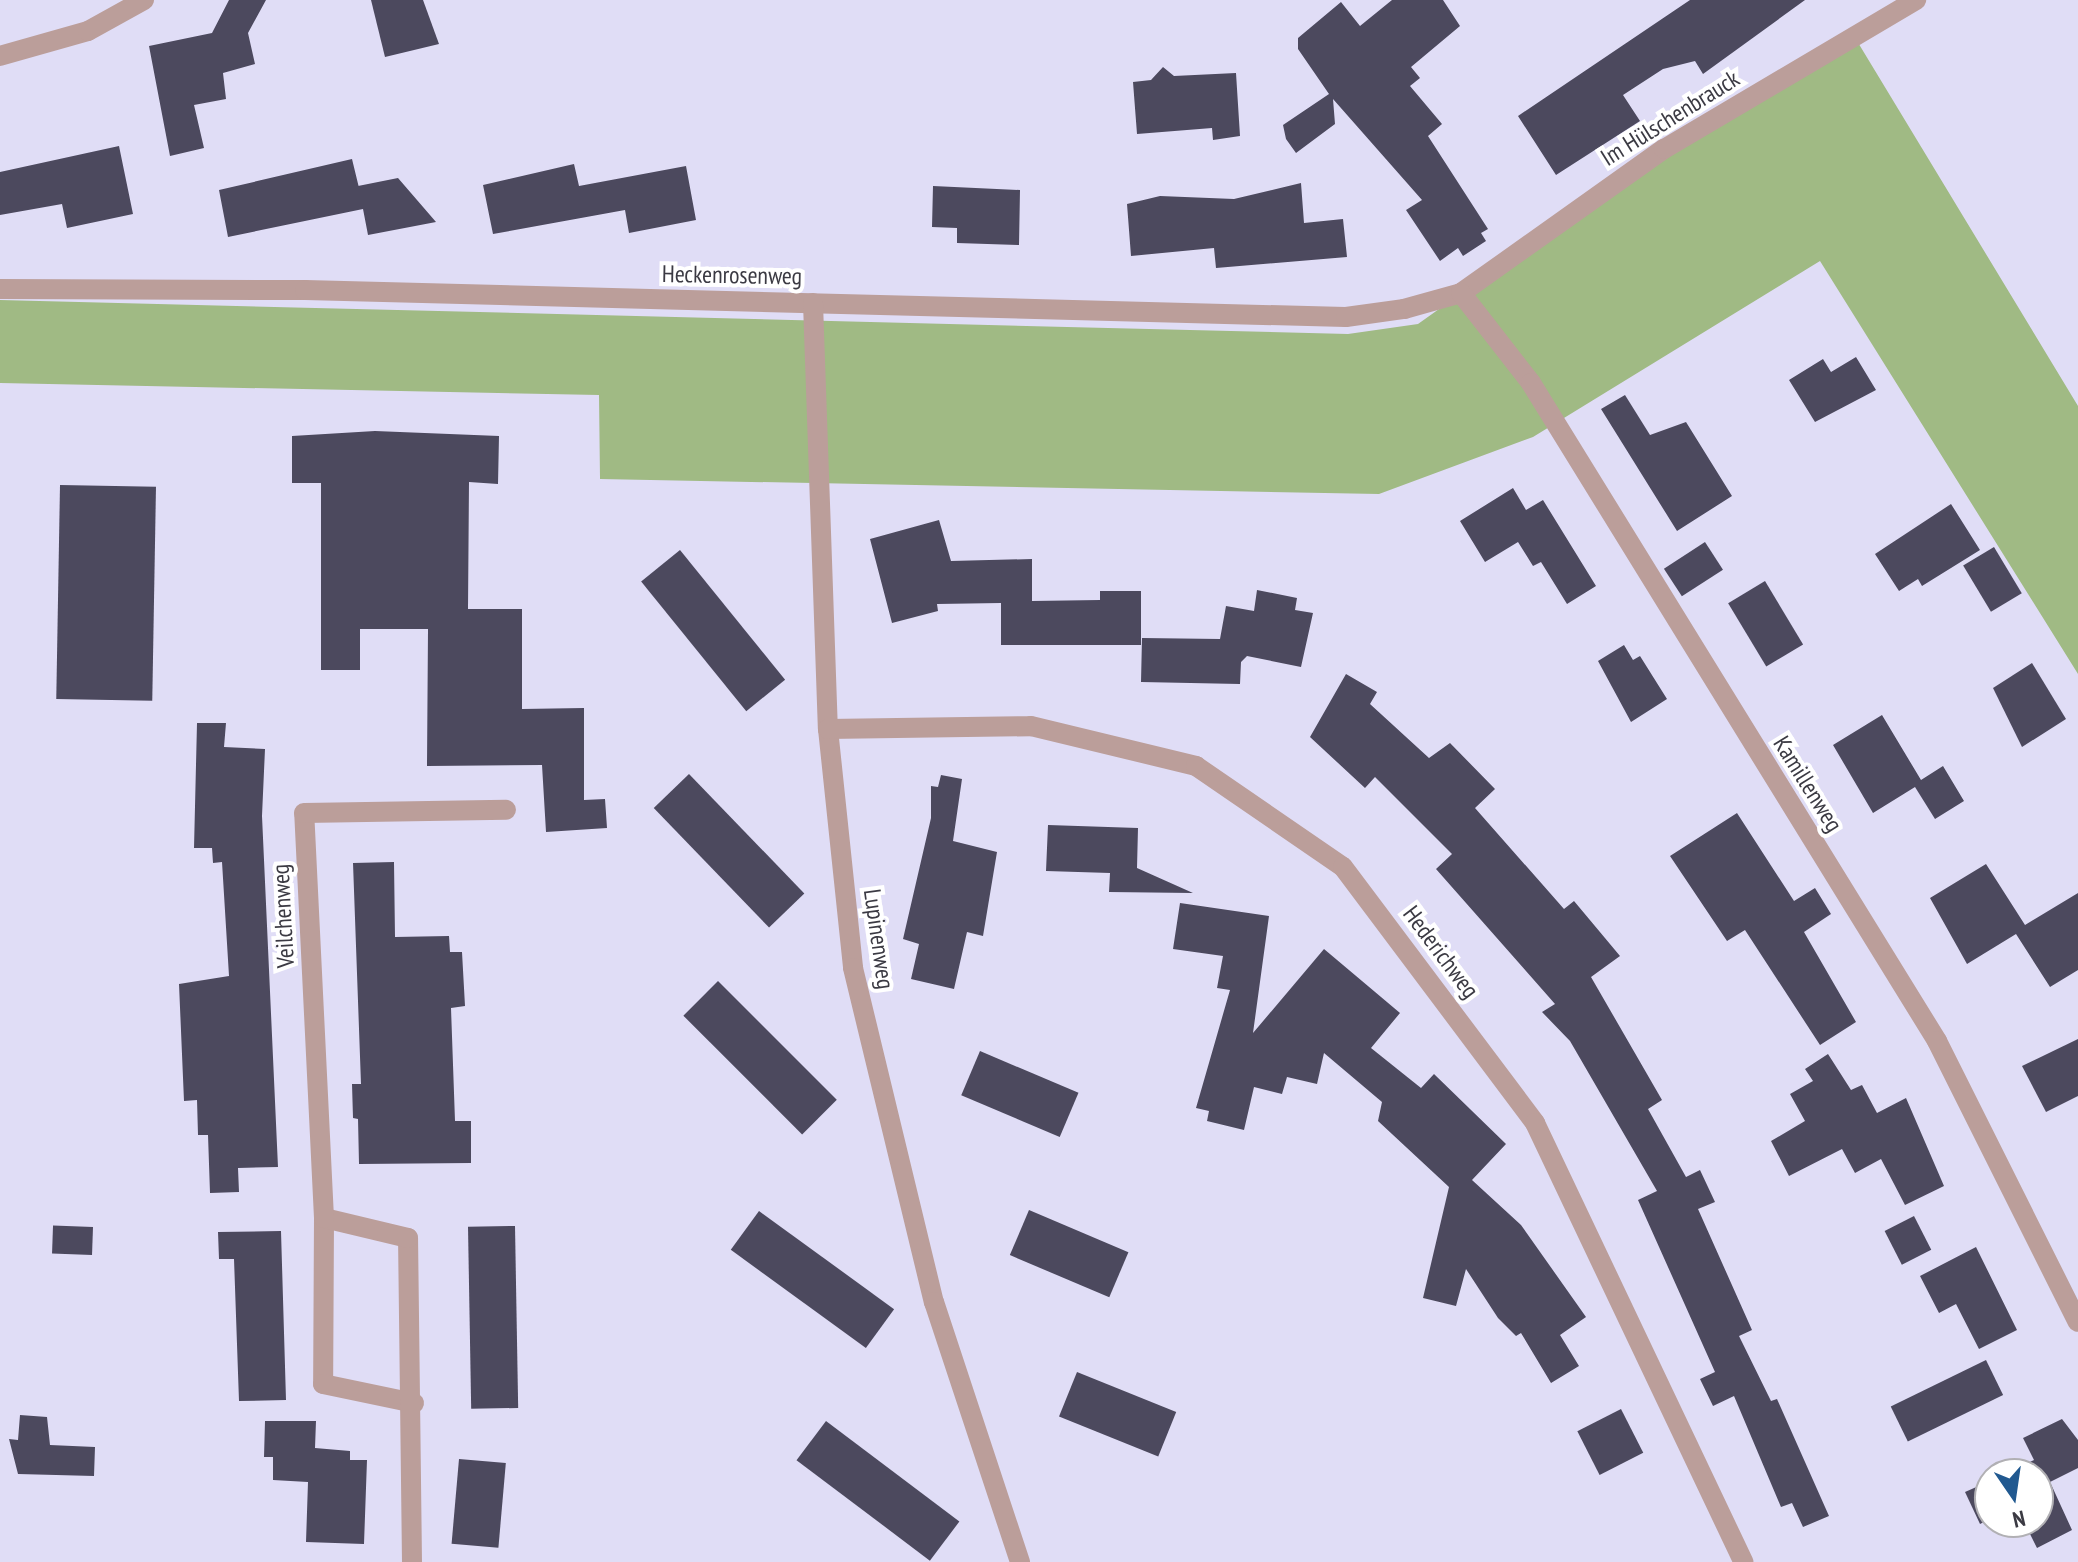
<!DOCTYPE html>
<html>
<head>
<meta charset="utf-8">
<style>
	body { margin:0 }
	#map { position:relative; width:2078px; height:1562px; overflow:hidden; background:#e0ddf6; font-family:"PT Sans Narrow",sans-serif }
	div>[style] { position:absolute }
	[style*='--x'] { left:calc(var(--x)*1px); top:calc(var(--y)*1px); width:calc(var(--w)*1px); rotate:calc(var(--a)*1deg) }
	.forest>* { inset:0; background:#a0ba84 }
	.building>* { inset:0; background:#4c495e; transform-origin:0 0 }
	.street>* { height:20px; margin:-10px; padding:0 10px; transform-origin:10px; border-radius:10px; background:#bb9e9a }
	span { translate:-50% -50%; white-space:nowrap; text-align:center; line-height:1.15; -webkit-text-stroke:8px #fff; paint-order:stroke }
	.street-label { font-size:24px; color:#3b3a43 }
	.north { position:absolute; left:1974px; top:1458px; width:80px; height:80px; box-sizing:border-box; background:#fff; border:2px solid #b1b0b4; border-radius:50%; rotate:167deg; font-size:22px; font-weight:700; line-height:32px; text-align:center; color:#3b3a43 }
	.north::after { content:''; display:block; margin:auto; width:28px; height:36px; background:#215990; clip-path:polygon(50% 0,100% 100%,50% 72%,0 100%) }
</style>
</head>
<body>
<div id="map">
	<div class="forest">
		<div style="clip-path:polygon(1854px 36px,2078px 406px,2078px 674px,1820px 261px,1533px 437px,1379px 494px,600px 479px,599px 395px,0 383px,0 300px,1348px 334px,1418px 324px,1664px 149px)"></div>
	</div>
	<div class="building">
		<div style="clip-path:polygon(229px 0,266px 0,248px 33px,255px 64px,223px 73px,226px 99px,194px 105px,204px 148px,170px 156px,149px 46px,212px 33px)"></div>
		<div style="clip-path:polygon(371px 0,423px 0,439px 44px,385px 57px)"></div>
		<div style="clip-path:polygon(1392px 0,1443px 0,1460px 26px,1411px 67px,1420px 78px,1410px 86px,1442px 124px,1428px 136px,1488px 229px,1481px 233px,1486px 241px,1463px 256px,1458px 248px,1440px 261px,1406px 210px,1422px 200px,1333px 99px,1335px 124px,1296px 153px,1286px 139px,1283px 125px,1329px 94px,1298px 49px,1298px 38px,1341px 2px,1360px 26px)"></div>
		<div style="clip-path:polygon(1690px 0,1805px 0,1703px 74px,1695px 61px,1663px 69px,1623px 95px,1640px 121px,1556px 175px,1518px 116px)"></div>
		<div style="clip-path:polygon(1163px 67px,1174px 76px,1236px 73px,1240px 136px,1213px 140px,1212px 128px,1137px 134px,1133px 82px,1151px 80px)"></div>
		<div style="clip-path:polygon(119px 146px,133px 214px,67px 228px,62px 204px,0 215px,0 172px)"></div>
		<div style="clip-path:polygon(352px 159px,360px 192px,358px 186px,398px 178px,436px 222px,368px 235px,363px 209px,228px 237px,219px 190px)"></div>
		<div style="clip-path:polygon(574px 164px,579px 186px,686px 166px,696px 220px,629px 233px,625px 210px,493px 234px,483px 185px)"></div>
		<div style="clip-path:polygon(1301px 183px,1304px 223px,1343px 219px,1347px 257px,1216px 268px,1214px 248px,1131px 256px,1127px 204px,1160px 196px,1234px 199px)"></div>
		<div style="clip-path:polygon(933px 186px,1020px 190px,1019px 245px,957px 243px,957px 228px,932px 227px)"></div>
		<div style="clip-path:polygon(1856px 357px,1876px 390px,1815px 422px,1789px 380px,1823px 359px,1831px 372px)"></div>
		<div style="clip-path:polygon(1625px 395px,1650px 435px,1686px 422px,1732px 496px,1677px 531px,1601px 409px)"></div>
		<div style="clip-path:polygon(375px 431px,499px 436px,498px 484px,469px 482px,468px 609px,522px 609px,522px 709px,584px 708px,584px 800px,605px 799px,607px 828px,546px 832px,542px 765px,427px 766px,428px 629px,360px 629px,360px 670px,321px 670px,321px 483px,292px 483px,292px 436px)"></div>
		<div style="left:60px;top:485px;width:96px;height:214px;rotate:1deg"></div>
		<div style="clip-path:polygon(1513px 488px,1526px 510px,1543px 500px,1596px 586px,1567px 604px,1541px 562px,1533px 566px,1518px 542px,1485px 562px,1460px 521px)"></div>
		<div style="clip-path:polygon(1951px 504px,1980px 550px,1922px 586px,1918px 579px,1899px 591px,1875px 554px)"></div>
		<div style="clip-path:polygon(939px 520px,951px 561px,1032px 559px,1032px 601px,1100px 600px,1100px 591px,1141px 591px,1141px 645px,1001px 645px,1001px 603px,937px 604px,938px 611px,892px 623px,870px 539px)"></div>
		<div style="left:1705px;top:542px;width:33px;height:49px;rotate:57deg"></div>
		<div style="left:1994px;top:547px;width:54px;height:36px;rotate:59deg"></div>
		<div style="left:680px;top:550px;width:167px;height:50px;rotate:51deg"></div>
		<div style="left:1765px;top:581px;width:74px;height:43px;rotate:59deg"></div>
		<div style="clip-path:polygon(1257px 590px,1297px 598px,1295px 610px,1313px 613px,1301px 667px,1247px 656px,1241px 662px,1240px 684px,1141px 682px,1142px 638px,1220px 639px,1226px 606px,1254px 611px)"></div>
		<div style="clip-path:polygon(1624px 645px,1633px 660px,1640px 656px,1667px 699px,1631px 722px,1598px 661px)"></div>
		<div style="clip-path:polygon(2032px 663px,2066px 719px,2022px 747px,1993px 688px)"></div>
		<div style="clip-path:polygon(1346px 674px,1377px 692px,1370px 704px,1429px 758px,1450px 743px,1495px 789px,1475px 808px,1564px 909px,1574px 901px,1620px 956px,1591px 977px,1662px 1100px,1648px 1109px,1686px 1177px,1700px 1170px,1715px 1202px,1698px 1209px,1752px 1330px,1739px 1336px,1771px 1401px,1777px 1399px,1829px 1516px,1803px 1527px,1792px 1503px,1781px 1507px,1734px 1396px,1713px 1406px,1700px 1379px,1715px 1372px,1638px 1200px,1657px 1191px,1570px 1041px,1542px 1012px,1555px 1004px,1436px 869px,1452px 854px,1375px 777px,1365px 788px,1310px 737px)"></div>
		<div style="clip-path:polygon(1882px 715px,1921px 780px,1943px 766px,1964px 801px,1935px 819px,1915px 787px,1873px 813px,1833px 745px)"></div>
		<div style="clip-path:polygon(197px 723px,226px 723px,224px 747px,265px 749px,262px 816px,278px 1167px,238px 1168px,239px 1192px,210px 1193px,208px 1135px,198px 1135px,197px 1100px,184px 1101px,179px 984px,229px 976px,222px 862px,213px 863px,212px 848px,194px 848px)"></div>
		<div style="left:689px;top:774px;width:166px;height:49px;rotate:46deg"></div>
		<div style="clip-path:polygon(941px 775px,962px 779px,953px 841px,997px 852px,983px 936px,967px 932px,954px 989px,911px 979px,919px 944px,903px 939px,931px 818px,931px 786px,938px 787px)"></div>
		<div style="clip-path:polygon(1737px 813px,1794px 901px,1815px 888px,1831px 914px,1804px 932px,1856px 1022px,1820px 1045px,1745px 930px,1727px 941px,1670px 856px)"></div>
		<div style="clip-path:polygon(1048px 825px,1138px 828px,1137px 868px,1193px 893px,1109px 892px,1110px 873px,1046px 871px)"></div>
		<div style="clip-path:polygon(394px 862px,395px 937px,449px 936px,450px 952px,462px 952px,465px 1006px,451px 1008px,455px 1121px,471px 1121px,471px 1163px,359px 1164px,358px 1119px,353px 1118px,352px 1084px,361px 1084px,353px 863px)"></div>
		<div style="clip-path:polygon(1986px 864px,2025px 925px,2078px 893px,2078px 970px,2050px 987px,2016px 934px,1967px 964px,1930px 898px)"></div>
		<div style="clip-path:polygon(1180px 903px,1269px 916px,1253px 1033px,1324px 949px,1400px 1013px,1371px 1048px,1421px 1088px,1434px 1074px,1506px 1144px,1472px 1180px,1521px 1225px,1586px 1317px,1560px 1335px,1579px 1366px,1551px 1383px,1521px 1333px,1516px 1336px,1498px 1318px,1466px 1269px,1456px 1306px,1423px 1298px,1449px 1187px,1378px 1121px,1382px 1102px,1324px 1053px,1317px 1084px,1287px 1077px,1282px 1094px,1254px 1087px,1244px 1130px,1207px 1121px,1209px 1111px,1196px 1108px,1230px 990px,1217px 988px,1223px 956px,1173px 949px)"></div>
		<div style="left:718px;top:981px;width:168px;height:49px;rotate:45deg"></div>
		<div style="clip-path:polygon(2078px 1039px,2078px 1096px,2046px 1112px,2022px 1066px)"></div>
		<div style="left:980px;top:1051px;width:107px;height:48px;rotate:23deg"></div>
		<div style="clip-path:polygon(1828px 1054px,1851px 1090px,1862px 1085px,1877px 1113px,1906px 1098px,1944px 1186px,1905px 1205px,1881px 1159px,1855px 1173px,1842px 1149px,1789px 1176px,1771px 1141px,1805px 1121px,1790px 1094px,1813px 1081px,1805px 1069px)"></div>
		<div style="left:1029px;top:1210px;width:108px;height:49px;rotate:23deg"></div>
		<div style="left:759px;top:1211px;width:167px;height:48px;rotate:36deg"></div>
		<div style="left:1914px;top:1216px;width:38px;height:33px;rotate:63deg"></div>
		<div style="left:515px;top:1226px;width:182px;height:47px;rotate:89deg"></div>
		<div style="left:93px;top:1227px;width:28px;height:40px;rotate:92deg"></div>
		<div style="clip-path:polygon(281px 1231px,286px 1400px,239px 1401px,234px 1259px,219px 1259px,218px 1232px)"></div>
		<div style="clip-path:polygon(1976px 1247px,2017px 1330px,1979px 1349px,1956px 1304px,1939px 1313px,1920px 1276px)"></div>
		<div style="left:1986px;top:1360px;width:39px;height:106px;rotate:64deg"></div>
		<div style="left:1077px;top:1372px;width:107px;height:48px;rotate:22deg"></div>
		<div style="left:1621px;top:1409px;width:49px;height:49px;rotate:63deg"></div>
		<div style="clip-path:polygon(20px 1415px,47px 1417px,50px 1445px,95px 1447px,94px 1476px,18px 1474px,9px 1439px,18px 1440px)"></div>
		<div style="clip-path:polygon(2062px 1419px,2078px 1440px,2078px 1468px,2050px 1482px,2072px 1530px,2037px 1548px,2024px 1522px,2038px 1522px,2038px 1474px,2005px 1474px,2034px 1460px,2023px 1438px)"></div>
		<div style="clip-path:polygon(265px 1421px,316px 1421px,315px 1448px,350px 1451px,350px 1460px,367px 1460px,364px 1544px,306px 1542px,308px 1482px,273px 1480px,273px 1457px,264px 1457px)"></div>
		<div style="left:826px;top:1421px;width:167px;height:49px;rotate:37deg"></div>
		<div style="left:459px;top:1459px;width:47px;height:85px;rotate:5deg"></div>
		<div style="clip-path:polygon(1990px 1481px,1990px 1519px,1980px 1524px,1965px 1492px)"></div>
	</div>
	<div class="street">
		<div style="--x:0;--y:56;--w:91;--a:-15.9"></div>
		<div style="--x:88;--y:31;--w:64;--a:-29"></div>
		<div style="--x:0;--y:289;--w:305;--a:0.2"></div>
		<div style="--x:305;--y:290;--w:1041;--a:1.49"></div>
		<div style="--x:1346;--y:317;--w:59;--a:-7.9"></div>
		<div style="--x:1404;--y:309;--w:59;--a:-15.7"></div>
		<div style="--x:1461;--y:293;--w:249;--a:-35.4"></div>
		<div style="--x:1664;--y:149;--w:293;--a:-30.6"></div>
		<div style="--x:1461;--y:293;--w:114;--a:52.1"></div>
		<div style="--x:1531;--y:383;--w:773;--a:58.32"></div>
		<div style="--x:1937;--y:1041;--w:314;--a:63.4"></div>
		<div style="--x:813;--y:303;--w:426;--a:88"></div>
		<div style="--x:828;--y:729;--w:240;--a:84"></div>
		<div style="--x:853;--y:968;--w:344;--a:76.4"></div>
		<div style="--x:934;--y:1302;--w:274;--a:71.7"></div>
		<div style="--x:828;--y:729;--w:203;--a:-0.8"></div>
		<div style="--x:1031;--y:726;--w:170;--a:13.6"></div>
		<div style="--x:1196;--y:766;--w:178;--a:34.5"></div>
		<div style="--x:1343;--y:867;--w:320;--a:53.1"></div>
		<div style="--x:1535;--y:1123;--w:486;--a:64.6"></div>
		<div style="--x:324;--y:1218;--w:166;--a:90.3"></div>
		<div style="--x:323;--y:1384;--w:93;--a:11.8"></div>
		<div style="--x:412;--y:1562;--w:324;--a:-90.7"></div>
		<div style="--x:408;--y:1238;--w:86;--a:-166.6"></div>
		<div style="--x:324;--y:1218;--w:405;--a:-92.8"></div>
		<div style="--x:304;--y:813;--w:202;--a:-0.9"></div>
	</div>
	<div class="street-label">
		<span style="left:1670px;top:118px;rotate:-32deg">Im Hülschenbrauck</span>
		<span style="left:732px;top:275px;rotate:1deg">Heckenrosenweg</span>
		<span style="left:1808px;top:784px;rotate:58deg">Kamillenweg</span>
		<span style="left:283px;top:916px;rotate:-93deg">Veilchenweg</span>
		<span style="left:879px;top:939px;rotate:82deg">Lupinenweg</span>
		<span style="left:1441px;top:952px;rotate:53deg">Hederichweg</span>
	</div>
	<div class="north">N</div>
</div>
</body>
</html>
